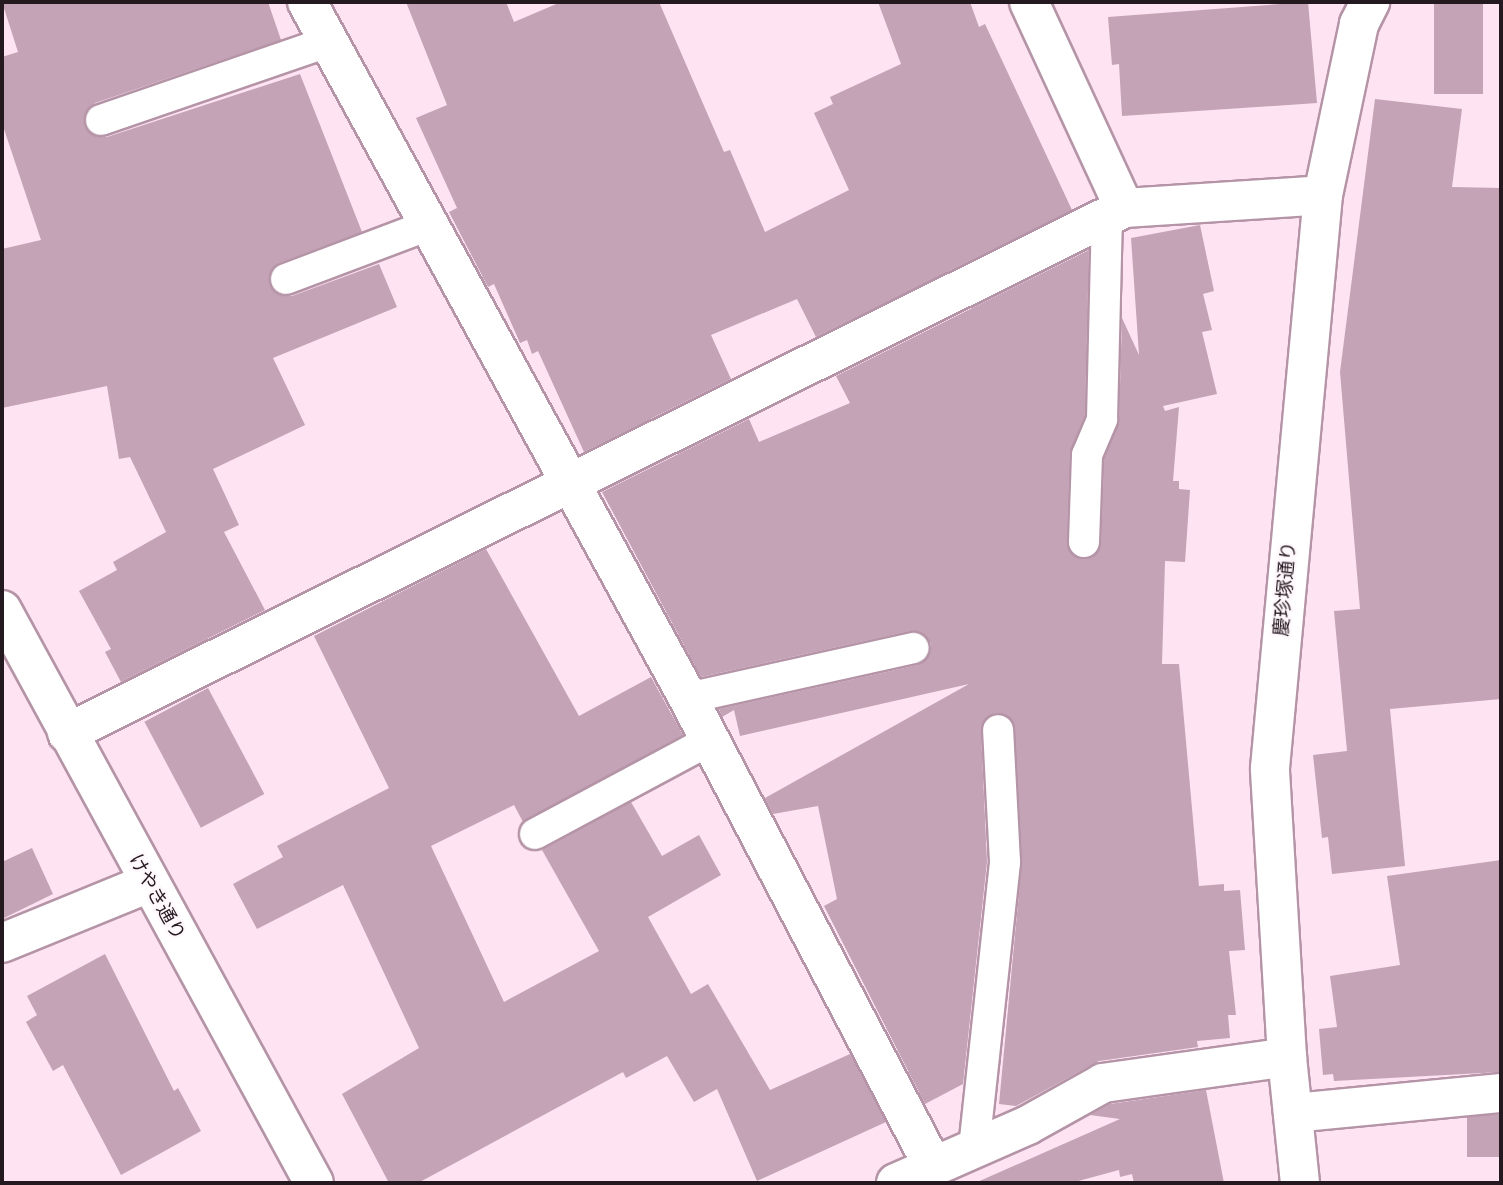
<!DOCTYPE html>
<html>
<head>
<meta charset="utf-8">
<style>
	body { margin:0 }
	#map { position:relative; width:1503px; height:1185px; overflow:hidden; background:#fee3f2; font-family:Manrope,"Noto Sans JP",sans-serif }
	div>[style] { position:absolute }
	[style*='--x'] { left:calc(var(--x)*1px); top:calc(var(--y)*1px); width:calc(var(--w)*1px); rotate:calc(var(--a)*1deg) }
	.building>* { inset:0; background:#c3a3b5; transform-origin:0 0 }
	.roads { filter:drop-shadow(2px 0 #b494a6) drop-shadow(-2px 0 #b494a6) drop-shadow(0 2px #b494a6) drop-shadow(0 -2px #b494a6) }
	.service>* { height:30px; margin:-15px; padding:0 15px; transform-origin:15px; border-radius:15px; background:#fff }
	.minor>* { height:38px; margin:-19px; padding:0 19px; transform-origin:19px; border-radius:19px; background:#fff }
	.tertiary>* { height:38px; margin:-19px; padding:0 19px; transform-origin:19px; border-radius:19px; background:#fff }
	span { translate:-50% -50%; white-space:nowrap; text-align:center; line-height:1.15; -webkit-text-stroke:5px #fef7fb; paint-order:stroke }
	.street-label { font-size:19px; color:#251920 }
	.frame { position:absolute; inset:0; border:4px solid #251920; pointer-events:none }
</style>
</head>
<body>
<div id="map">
	<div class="building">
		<div style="clip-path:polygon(2px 2px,268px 2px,281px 40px,95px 103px,84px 116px,85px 126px,97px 137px,107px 137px,300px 74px,362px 232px,279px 263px,269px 276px,270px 286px,283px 296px,292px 296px,379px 264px,397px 307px,273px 358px,305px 425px,213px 469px,239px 525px,224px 532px,265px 610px,121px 682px,105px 652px,111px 649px,79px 591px,117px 570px,113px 562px,166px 532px,130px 457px,119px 459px,107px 386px,2px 408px,2px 249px,41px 240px,2px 123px,2px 57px,18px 52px)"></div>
		<div style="clip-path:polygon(406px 2px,506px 2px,514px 22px,561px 2px,659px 2px,724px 152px,730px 150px,765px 232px,849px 190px,814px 113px,833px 104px,830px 97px,901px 64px,878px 2px,970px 2px,979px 27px,985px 24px,1072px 210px,816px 337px,797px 299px,711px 335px,731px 379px,584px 452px,538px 351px,532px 354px,527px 340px,520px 343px,494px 284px,488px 287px,449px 212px,457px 208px,416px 118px,447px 105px)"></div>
		<div style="clip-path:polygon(1308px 2px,1317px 103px,1122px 116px,1119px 64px,1112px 65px,1108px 17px)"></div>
		<div style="left:1434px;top:2px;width:49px;height:92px"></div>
		<div style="clip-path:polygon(1375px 99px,1462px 109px,1452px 187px,1501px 188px,1501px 699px,1390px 709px,1405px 866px,1332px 874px,1328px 837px,1322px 838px,1313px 755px,1347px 751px,1334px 611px,1360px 609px,1340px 372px)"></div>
		<div style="clip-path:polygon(1200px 225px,1214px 291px,1203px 294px,1212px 330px,1202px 332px,1217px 394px,1163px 406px,1165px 411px,1179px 407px,1173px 481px,1179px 481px,1179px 489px,1190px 490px,1185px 562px,1165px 561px,1162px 664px,1179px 664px,1199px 886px,1224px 884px,1224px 891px,1240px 890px,1245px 950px,1229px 951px,1236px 1015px,1228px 1015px,1230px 1038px,1197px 1041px,1198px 1047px,1099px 1061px,1016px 1106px,999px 1104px,1022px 861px,1015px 729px,1006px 715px,996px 713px,988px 716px,981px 730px,987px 862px,963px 1084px,925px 1104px,824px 906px,837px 899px,818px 806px,773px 814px,765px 798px,969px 684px,740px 736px,734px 710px,722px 717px,719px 709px,918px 665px,930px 654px,931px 644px,920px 632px,910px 631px,701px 677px,602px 492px,749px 419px,759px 442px,850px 403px,836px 376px,1089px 250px,1085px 415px,1070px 454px,1067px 541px,1074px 556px,1092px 558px,1101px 543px,1104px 459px,1119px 420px,1122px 318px,1139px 355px,1131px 238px)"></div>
		<div style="clip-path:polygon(486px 549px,579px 716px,651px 677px,683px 735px,523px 822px,514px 805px,431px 846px,504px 1002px,599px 951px,542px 850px,631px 802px,662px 856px,699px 835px,721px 875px,648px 917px,691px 994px,708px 984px,770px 1090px,850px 1054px,886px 1122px,757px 1181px,717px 1089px,694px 1102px,667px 1056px,626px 1078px,623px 1072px,418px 1183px,389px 1183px,342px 1094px,419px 1048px,343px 885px,257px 929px,233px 884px,283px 857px,277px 846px,389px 788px,314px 636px)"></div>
		<div style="left:208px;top:688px;width:120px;height:72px;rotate:62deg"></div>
		<div style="clip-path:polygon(32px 848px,53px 894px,2px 919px,2px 862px)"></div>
		<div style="clip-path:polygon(1501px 860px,1501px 1072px,1334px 1081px,1333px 1074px,1323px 1075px,1319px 1029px,1337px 1027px,1330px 976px,1400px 965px,1387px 876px)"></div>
		<div style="clip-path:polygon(105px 954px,174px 1091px,178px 1088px,201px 1131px,121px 1175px,63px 1065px,53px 1071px,26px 1022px,37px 1015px,27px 996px)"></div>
		<div style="clip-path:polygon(1206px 1090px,1224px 1183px,1134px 1183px,1132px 1174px,1120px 1177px,1119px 1170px,1071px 1183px,975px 1183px,1120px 1119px,1090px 1115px,1110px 1104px)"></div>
		<div style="left:1501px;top:1115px;width:42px;height:34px;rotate:90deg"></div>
	</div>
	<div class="roads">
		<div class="service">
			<div style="--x:101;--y:120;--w:240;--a:-19"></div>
			<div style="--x:286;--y:279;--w:153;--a:-20.7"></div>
			<div style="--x:1084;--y:542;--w:87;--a:-88"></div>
			<div style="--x:1087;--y:455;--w:39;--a:-67"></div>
			<div style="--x:1102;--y:419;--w:199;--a:-88.6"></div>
			<div style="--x:688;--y:698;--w:231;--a:-12.5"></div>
			<div style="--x:535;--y:834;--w:199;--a:-28.2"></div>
			<div style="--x:974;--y:1148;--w:288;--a:-83.8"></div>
			<div style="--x:1005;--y:862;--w:132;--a:-93"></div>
		</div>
		<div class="minor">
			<div style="--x:307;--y:2;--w:793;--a:61.3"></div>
			<div style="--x:688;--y:698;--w:528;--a:62.37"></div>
			<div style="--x:1029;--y:2;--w:227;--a:65.2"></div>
			<div style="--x:67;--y:733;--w:1180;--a:-26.41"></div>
			<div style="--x:1124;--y:208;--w:199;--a:-3.7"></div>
			<div style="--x:2;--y:943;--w:159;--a:-22.2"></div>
			<div style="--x:1293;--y:1113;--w:209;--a:-5.5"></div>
			<div style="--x:896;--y:1183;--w:144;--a:-23.7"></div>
			<div style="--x:1028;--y:1125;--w:86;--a:-29.2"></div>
			<div style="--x:1103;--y:1083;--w:186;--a:-8"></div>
		</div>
		<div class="tertiary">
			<div style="--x:2;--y:610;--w:652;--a:61.43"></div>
			<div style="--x:1300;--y:1183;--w:127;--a:-95.9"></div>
			<div style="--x:1287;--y:1057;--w:289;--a:-93.4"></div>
			<div style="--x:1270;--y:768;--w:575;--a:-84.72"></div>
			<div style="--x:1323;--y:195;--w:175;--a:-78.1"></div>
			<div style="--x:1359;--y:24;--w:25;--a:-63"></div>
		</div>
	</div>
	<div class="street-label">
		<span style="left:1285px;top:589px;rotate:-85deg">慶珍塚通り</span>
		<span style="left:157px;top:897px;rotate:61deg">けやき通り</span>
	</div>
	<div class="frame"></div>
</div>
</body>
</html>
